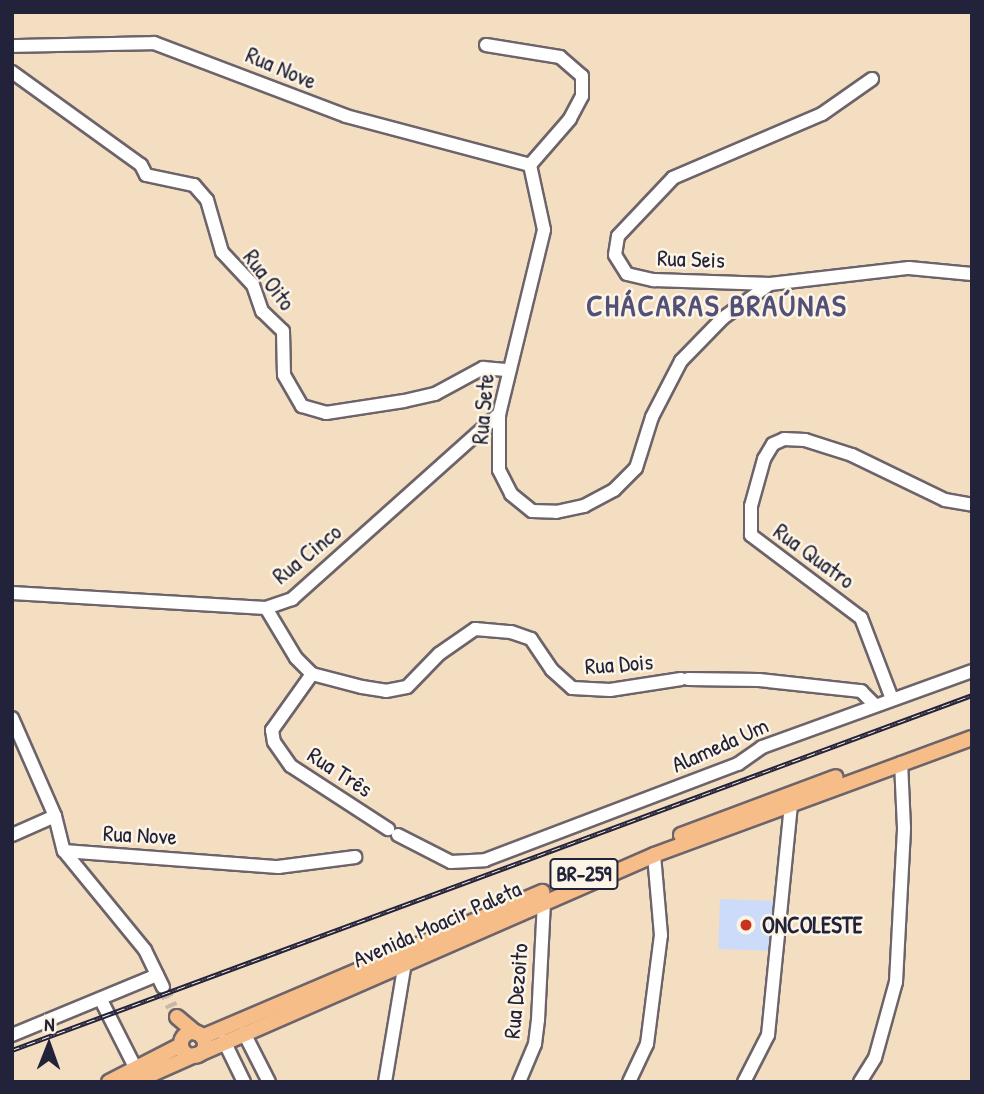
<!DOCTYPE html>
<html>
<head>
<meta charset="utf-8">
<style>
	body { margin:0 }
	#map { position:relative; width:984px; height:1094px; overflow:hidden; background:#f4dec2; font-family:"Patrick Hand",sans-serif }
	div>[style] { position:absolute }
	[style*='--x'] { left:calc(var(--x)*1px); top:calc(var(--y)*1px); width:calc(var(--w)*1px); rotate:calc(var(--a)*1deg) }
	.built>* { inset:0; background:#cddbfa; transform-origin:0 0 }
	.minor-tunnel>* { height:12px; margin-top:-6px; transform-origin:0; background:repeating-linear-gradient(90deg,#cab8a7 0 12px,transparent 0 18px) }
	.roads { filter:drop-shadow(2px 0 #6c646a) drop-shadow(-2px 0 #6c646a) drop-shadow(0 2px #6c646a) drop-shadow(0 -2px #6c646a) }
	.minor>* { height:12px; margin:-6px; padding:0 6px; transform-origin:6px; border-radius:6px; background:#fff }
	.major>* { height:14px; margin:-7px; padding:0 7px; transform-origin:7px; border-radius:7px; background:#f7bd88 }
	.major>.ring { margin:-7px; padding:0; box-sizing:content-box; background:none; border:14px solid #f7bd88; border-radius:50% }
	.rail>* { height:5px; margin-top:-2.5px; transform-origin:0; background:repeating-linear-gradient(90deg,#fcf5e5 0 8px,#22223b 0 16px); box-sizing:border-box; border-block:2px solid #22223b }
	.dots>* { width:19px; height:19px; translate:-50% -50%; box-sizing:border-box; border:4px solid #fcf5e5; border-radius:50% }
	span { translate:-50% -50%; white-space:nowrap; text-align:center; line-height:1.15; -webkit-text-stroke:5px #fcf5e5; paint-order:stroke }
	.shield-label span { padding:2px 5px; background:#fcf5e5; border:2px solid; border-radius:5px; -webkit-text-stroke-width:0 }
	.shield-label { font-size:21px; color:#22223b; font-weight:700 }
	.street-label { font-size:23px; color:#22223b }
	.poi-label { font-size:23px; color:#22223b; font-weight:700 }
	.left { translate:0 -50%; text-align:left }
	.district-label { font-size:30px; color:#524f79; font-weight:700; letter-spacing:2px }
	.frame { position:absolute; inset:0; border:14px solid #22223b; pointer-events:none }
	.north { position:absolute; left:14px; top:1010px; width:70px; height:70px; -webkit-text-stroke:5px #fcf5e5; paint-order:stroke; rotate:1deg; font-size:19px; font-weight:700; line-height:28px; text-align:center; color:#22223b }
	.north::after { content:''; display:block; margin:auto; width:24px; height:32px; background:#22223b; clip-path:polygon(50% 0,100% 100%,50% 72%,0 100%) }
</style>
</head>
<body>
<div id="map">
	<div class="built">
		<div style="left:720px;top:899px;width:56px;height:50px;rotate:2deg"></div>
	</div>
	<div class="minor-tunnel">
		<div style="--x:163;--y:987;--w:22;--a:66"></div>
	</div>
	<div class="roads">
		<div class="minor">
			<div style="--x:486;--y:45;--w:75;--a:9.2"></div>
			<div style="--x:560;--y:57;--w:29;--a:41"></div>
			<div style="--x:582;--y:76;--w:20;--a:90"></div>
			<div style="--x:582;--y:96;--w:26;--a:118"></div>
			<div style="--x:570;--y:119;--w:61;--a:131"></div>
			<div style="--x:530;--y:165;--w:66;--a:77.8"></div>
			<div style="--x:544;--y:230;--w:189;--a:103.7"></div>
			<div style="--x:499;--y:414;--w:56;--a:90"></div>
			<div style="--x:499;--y:470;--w:27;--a:63"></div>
			<div style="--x:511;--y:494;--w:27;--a:39"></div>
			<div style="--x:532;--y:511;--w:24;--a:2"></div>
			<div style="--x:556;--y:512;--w:29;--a:-12"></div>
			<div style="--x:584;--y:506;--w:34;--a:-28"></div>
			<div style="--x:614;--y:490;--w:31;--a:-45"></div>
			<div style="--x:636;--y:468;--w:53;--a:-72.6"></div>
			<div style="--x:652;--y:417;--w:63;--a:-62.6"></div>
			<div style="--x:681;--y:361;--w:60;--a:-45.7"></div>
			<div style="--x:723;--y:318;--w:58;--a:-35.9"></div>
			<div style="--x:12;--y:46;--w:142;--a:-1.2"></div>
			<div style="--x:154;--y:43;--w:205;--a:20.8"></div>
			<div style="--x:346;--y:116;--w:190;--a:14.9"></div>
			<div style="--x:12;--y:72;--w:159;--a:35.8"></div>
			<div style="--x:141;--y:165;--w:11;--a:63"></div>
			<div style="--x:146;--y:175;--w:49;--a:11.8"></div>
			<div style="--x:194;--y:185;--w:20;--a:49"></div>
			<div style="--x:207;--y:200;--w:54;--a:73.9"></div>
			<div style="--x:222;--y:252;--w:45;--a:46.8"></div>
			<div style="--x:253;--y:285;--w:28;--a:71"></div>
			<div style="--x:262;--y:311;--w:29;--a:44"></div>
			<div style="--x:283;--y:331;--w:44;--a:88.7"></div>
			<div style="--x:284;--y:375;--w:36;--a:60"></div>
			<div style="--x:302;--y:406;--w:25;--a:16"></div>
			<div style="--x:326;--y:413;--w:79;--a:-8.7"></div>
			<div style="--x:404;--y:401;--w:32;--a:-13"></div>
			<div style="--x:435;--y:394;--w:55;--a:-28.4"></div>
			<div style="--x:483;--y:368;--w:23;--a:5"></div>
			<div style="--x:872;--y:79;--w:61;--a:145"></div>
			<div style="--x:822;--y:114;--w:162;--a:156.8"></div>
			<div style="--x:673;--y:178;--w:80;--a:133.5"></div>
			<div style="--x:618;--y:236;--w:19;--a:99"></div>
			<div style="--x:615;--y:255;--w:22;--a:58"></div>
			<div style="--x:627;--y:274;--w:28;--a:13"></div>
			<div style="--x:654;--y:280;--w:116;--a:2"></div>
			<div style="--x:770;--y:284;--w:140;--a:-6.6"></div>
			<div style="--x:909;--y:268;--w:63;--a:5.4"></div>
			<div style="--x:12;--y:593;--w:254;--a:3.4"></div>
			<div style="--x:266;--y:608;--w:28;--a:-19"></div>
			<div style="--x:292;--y:599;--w:278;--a:-41.8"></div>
			<div style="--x:266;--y:608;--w:58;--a:59"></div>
			<div style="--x:296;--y:658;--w:23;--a:45"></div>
			<div style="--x:312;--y:674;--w:52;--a:14.6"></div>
			<div style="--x:362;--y:687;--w:24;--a:9"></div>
			<div style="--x:386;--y:691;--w:21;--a:-11"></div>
			<div style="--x:407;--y:687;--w:46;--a:-45.9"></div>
			<div style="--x:439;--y:654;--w:44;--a:-34.8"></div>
			<div style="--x:475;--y:629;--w:36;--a:5"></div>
			<div style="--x:511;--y:632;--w:21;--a:19"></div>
			<div style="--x:531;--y:639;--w:37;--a:56"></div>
			<div style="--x:552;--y:670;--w:27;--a:42"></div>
			<div style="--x:572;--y:688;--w:38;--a:3"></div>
			<div style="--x:610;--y:690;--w:72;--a:-8.8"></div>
			<div style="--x:312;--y:674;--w:69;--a:125.5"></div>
			<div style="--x:272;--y:730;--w:12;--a:81"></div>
			<div style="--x:274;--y:742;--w:29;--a:55"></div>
			<div style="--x:291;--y:766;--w:116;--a:33"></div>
			<div style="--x:688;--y:679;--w:71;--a:0.8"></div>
			<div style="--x:759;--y:680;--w:103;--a:6.2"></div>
			<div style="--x:861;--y:691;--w:20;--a:45"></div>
			<div style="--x:892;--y:699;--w:87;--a:-110.9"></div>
			<div style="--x:861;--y:618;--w:138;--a:-143"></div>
			<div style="--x:751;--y:535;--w:29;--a:-90"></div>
			<div style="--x:751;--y:506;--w:49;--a:-74.5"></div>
			<div style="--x:764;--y:459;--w:17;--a:-59"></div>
			<div style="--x:773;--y:444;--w:12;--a:-24"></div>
			<div style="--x:784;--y:439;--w:21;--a:3"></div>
			<div style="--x:805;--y:440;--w:49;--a:17.7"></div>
			<div style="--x:852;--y:455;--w:103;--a:25.8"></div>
			<div style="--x:945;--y:500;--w:27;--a:10"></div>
			<div style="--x:12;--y:718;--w:107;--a:66.3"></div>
			<div style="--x:55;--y:816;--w:36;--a:76"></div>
			<div style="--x:64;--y:851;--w:128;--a:50.7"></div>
			<div style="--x:145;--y:950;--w:41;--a:64.1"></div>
			<div style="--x:12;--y:835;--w:47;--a:-23.8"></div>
			<div style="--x:398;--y:835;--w:59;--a:27"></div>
			<div style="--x:451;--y:862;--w:34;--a:-3"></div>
			<div style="--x:485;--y:860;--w:271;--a:-20.8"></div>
			<div style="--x:738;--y:764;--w:29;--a:-35"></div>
			<div style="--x:762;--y:747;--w:223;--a:-19.9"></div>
			<div style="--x:64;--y:851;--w:215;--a:4.3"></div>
			<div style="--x:278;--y:867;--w:78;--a:-7.4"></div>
			<div style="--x:101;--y:1000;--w:77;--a:63.1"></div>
			<div style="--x:244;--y:1033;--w:55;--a:63"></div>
			<div style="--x:12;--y:1035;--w:157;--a:-22.5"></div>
			<div style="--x:224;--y:1041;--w:46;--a:64"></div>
			<div style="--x:385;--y:1082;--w:121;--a:-80.5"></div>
			<div style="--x:519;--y:1082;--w:41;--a:-67.2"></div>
			<div style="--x:535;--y:1044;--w:24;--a:-83"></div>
			<div style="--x:538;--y:1020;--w:118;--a:-87.1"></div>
			<div style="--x:629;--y:1082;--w:42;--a:-64.7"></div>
			<div style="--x:647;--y:1044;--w:110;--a:-82.7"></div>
			<div style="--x:661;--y:935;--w:80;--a:-95"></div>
			<div style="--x:744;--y:1082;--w:53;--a:-62.9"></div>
			<div style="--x:768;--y:1035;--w:232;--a:-84.3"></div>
			<div style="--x:860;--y:1082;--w:28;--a:-58"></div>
			<div style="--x:875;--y:1058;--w:79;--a:-74.6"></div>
			<div style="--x:896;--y:982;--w:154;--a:-87"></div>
			<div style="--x:904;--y:828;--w:65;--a:-92.6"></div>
		</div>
		<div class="major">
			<div style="--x:681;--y:835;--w:165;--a:-20.5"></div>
			<div style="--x:177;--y:1017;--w:25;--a:40"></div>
			<div class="ring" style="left:181px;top:1032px;width:10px;height:10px"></div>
			<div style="--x:202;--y:1037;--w:370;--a:-23.1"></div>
			<div style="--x:199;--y:1054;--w:497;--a:-23.6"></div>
			<div style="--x:654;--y:855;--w:339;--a:-20.2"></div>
			<div style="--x:109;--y:1082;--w:81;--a:-27.2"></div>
			<div style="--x:134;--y:1082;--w:67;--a:-23.9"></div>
		</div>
	</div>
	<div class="rail">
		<div style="--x:12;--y:1050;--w:1024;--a:-20.29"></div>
	</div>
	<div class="dots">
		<div style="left:746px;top:925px;background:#c8321e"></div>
	</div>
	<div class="shield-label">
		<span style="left:584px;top:874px">BR-259</span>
	</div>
	<div class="street-label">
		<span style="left:281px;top:68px;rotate:23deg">Rua Nove</span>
		<span style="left:691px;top:259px;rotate:2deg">Rua Seis</span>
		<span style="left:269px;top:280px;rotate:53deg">Rua Oito</span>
		<span style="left:483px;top:409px;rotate:-85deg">Rua Sete</span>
		<span style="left:307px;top:554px;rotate:-39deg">Rua Cinco</span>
		<span style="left:814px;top:556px;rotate:36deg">Rua Quatro</span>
		<span style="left:619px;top:664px;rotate:-4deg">Rua Dois</span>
		<span style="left:720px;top:745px;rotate:-24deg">Alameda Um</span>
		<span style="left:340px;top:772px;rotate:33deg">Rua Três</span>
		<span style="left:140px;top:835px;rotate:3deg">Rua Nove</span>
		<span style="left:437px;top:924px;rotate:-24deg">Avenida Moacir Paleta</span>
		<span style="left:516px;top:991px;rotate:-85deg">Rua Dezoito</span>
	</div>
	<div class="poi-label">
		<span class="left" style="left:762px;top:925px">ONCOLESTE</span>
	</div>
	<div class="district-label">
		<span style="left:717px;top:305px">CHÁCARAS BRAÚNAS</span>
	</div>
	<div class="frame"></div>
	<div class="north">N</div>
</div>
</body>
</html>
